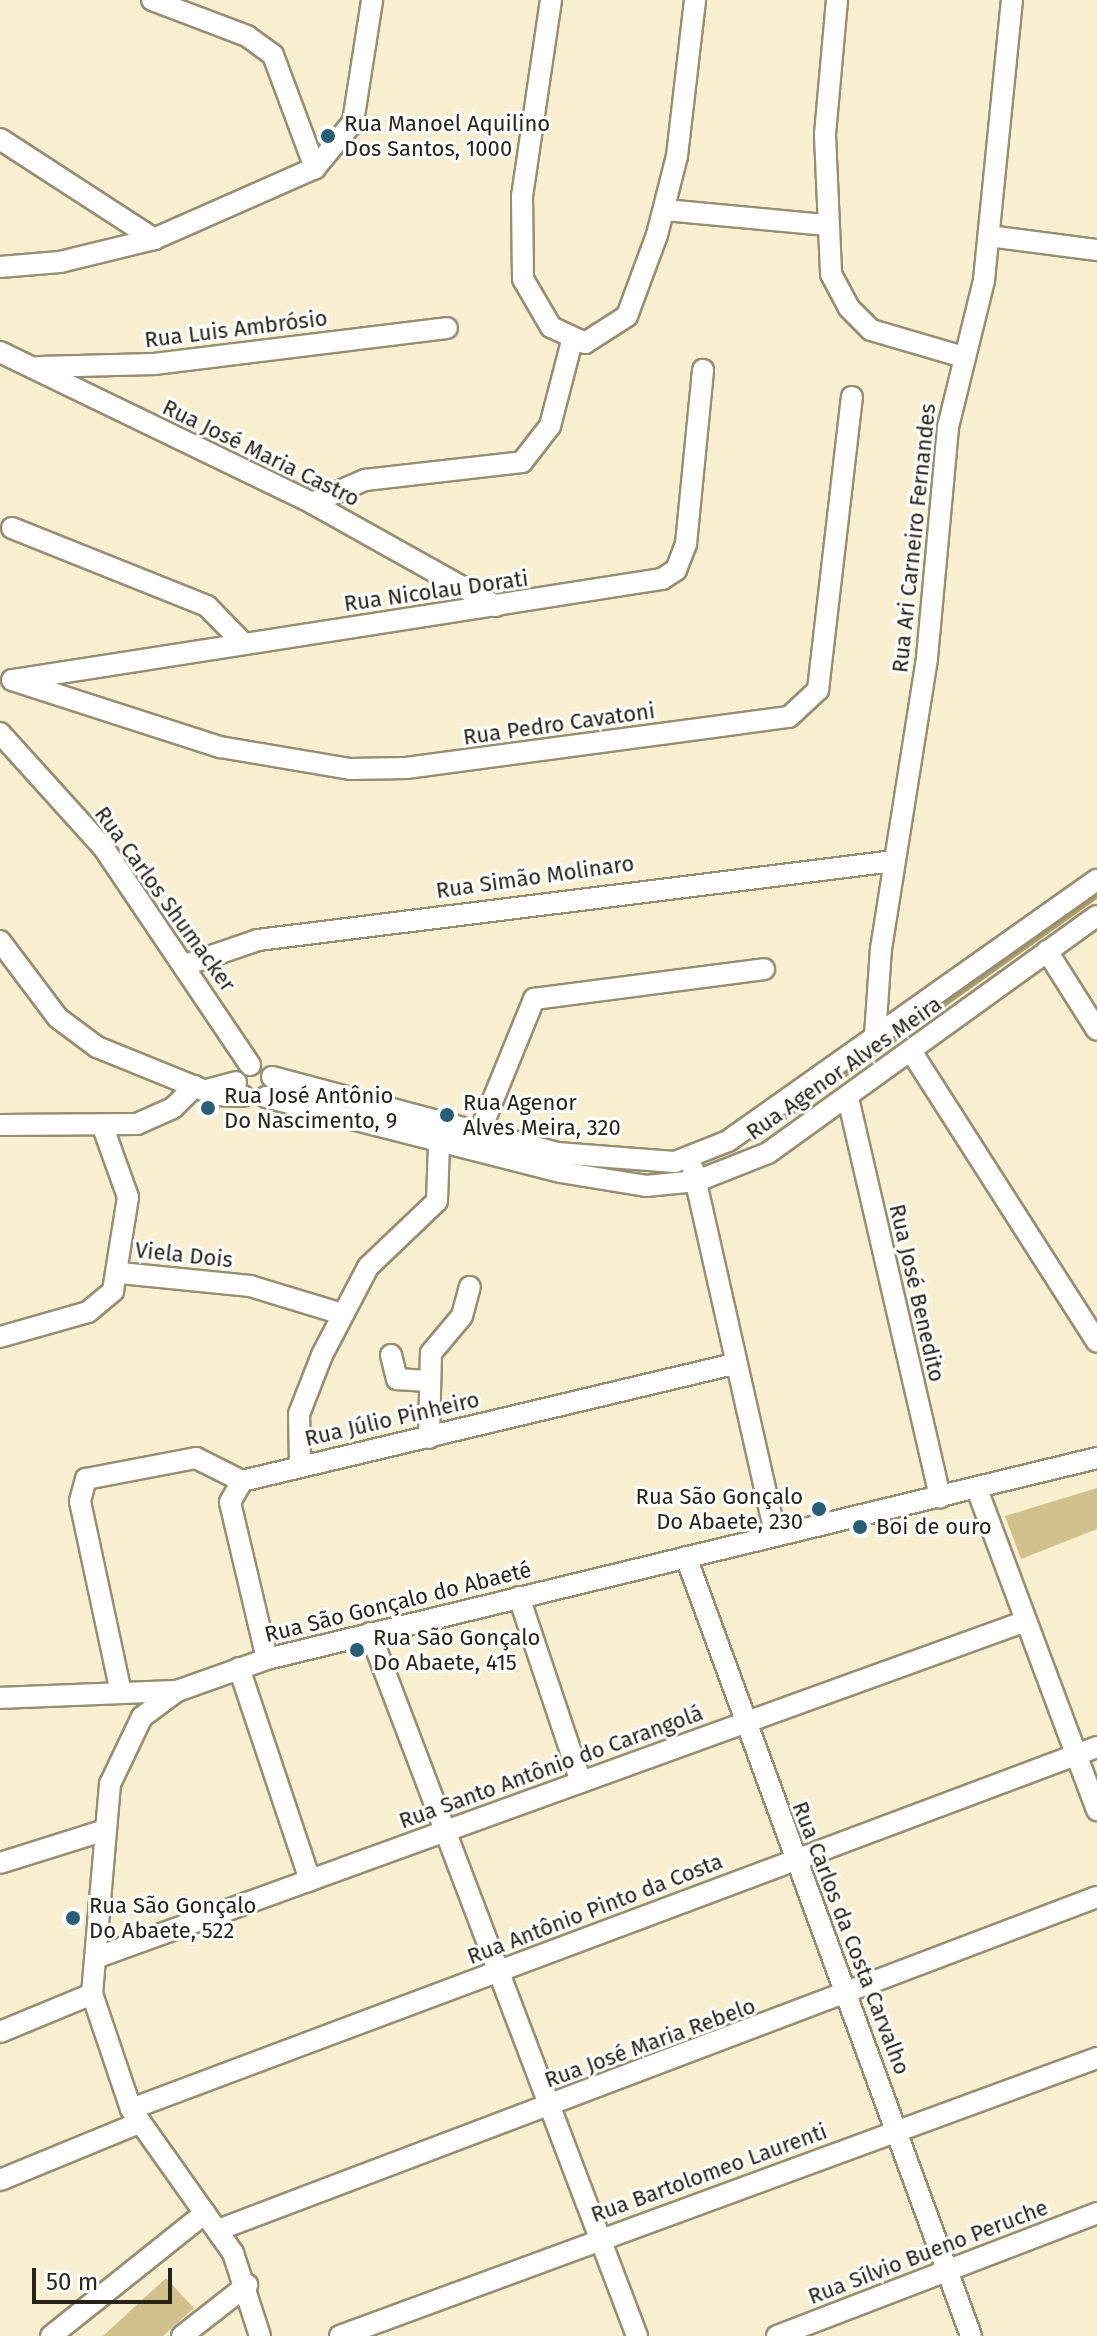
<!DOCTYPE html>
<html>
<head>
<meta charset="utf-8">
<style>
	body { margin:0 }
	#map { position:relative; width:1097px; height:2336px; overflow:hidden; background:#f8efd1; font-family:"Fira Sans",sans-serif }
	div>[style] { position:absolute }
	[style*='--x'] { left:calc(var(--x)*1px); top:calc(var(--y)*1px); width:calc(var(--w)*1px); rotate:calc(var(--a)*1deg) }
	.stream>* { height:6px; margin:-3px; padding:0 3px; transform-origin:3px; border-radius:3px; background:#ab9c69 }
	.building>* { inset:0; background:#d0c08c }
	.roads { filter:drop-shadow(2px 0 #968e72) drop-shadow(-2px 0 #968e72) drop-shadow(0 2px #968e72) drop-shadow(0 -2px #968e72) }
	.minor>* { height:20px; margin:-10px; padding:0 10px; transform-origin:10px; border-radius:10px; background:#fff }
	.dots>* { width:22px; height:22px; translate:-50% -50%; box-sizing:border-box; border:4px solid #fff; border-radius:50% }
	span { translate:-50% -50%; white-space:nowrap; text-align:center; line-height:1.15; -webkit-text-stroke:6px #fff; paint-order:stroke }
	.poi-label { font-size:22px; color:#272318 }
	.left { translate:0 -50%; text-align:left }
	.right { translate:-100% -50%; text-align:right }
	.street-label { font-size:22px; color:#272318 }
	.scale { position:absolute; left:32px; top:2268px; width:140px; height:36px; box-sizing:border-box; border:4px solid #272318; border-top:0; padding-left:10px; font-size:24px; line-height:28px; white-space:nowrap; color:#272318; -webkit-text-stroke:6px #fff; paint-order:stroke }
</style>
</head>
<body>
<div id="map">
	<div class="stream">
		<div style="--x:754;--y:1139;--w:421;--a:-35.4"></div>
	</div>
	<div class="building">
		<div style="clip-path:polygon(1097px 1488px,1097px 1529px,1021px 1559px,1005px 1516px)"></div>
		<div style="clip-path:polygon(166px 2278px,194px 2308px,163px 2336px,103px 2336px)"></div>
	</div>
	<div class="roads">
		<div class="minor">
			<div style="--x:152;--y:0;--w:102;--a:20.8"></div>
			<div style="--x:247;--y:36;--w:32;--a:36"></div>
			<div style="--x:273;--y:55;--w:121;--a:69.6"></div>
			<div style="--x:551;--y:0;--w:198;--a:98.4"></div>
			<div style="--x:522;--y:196;--w:83;--a:89.3"></div>
			<div style="--x:523;--y:279;--w:56;--a:59.7"></div>
			<div style="--x:551;--y:327;--w:38;--a:25"></div>
			<div style="--x:585;--y:343;--w:50;--a:-32.7"></div>
			<div style="--x:627;--y:316;--w:86;--a:-69.7"></div>
			<div style="--x:657;--y:235;--w:81;--a:-75.8"></div>
			<div style="--x:677;--y:156;--w:157;--a:-83.4"></div>
			<div style="--x:837;--y:0;--w:136;--a:95.1"></div>
			<div style="--x:825;--y:135;--w:139;--a:87.5"></div>
			<div style="--x:831;--y:274;--w:38;--a:62"></div>
			<div style="--x:849;--y:308;--w:31;--a:45"></div>
			<div style="--x:871;--y:330;--w:93;--a:16.3"></div>
			<div style="--x:0;--y:139;--w:184;--a:33"></div>
			<div style="--x:664;--y:210;--w:162;--a:5.3"></div>
			<div style="--x:989;--y:236;--w:109;--a:7.4"></div>
			<div style="--x:0;--y:267;--w:60;--a:-4.8"></div>
			<div style="--x:60;--y:262;--w:97;--a:-13.7"></div>
			<div style="--x:154;--y:239;--w:176;--a:-23.8"></div>
			<div style="--x:315;--y:168;--w:60;--a:-50.4"></div>
			<div style="--x:353;--y:122;--w:123;--a:-81.1"></div>
			<div style="--x:0;--y:352;--w:347;--a:25.8"></div>
			<div style="--x:312;--y:503;--w:211;--a:29.2"></div>
			<div style="--x:39;--y:367;--w:115;--a:-1.5"></div>
			<div style="--x:154;--y:364;--w:295;--a:-7"></div>
			<div style="--x:312;--y:503;--w:58;--a:-23.5"></div>
			<div style="--x:365;--y:480;--w:158;--a:-6.5"></div>
			<div style="--x:522;--y:462;--w:46;--a:-52.1"></div>
			<div style="--x:550;--y:426;--w:88;--a:-75.5"></div>
			<div style="--x:12;--y:528;--w:210;--a:21.8"></div>
			<div style="--x:207;--y:606;--w:49;--a:45.8"></div>
			<div style="--x:12;--y:680;--w:219;--a:17.9"></div>
			<div style="--x:220;--y:747;--w:132;--a:9.6"></div>
			<div style="--x:350;--y:769;--w:56;--a:-1"></div>
			<div style="--x:406;--y:768;--w:386;--a:-7.6"></div>
			<div style="--x:789;--y:717;--w:40;--a:-43"></div>
			<div style="--x:818;--y:690;--w:295;--a:-83.4"></div>
			<div style="--x:14;--y:680;--w:656;--a:-8.86"></div>
			<div style="--x:662;--y:579;--w:17;--a:-33"></div>
			<div style="--x:676;--y:570;--w:28;--a:-69"></div>
			<div style="--x:686;--y:544;--w:175;--a:-84.4"></div>
			<div style="--x:0;--y:733;--w:154;--a:47.9"></div>
			<div style="--x:103;--y:847;--w:263;--a:56"></div>
			<div style="--x:0;--y:941;--w:96;--a:53"></div>
			<div style="--x:58;--y:1018;--w:49;--a:36.6"></div>
			<div style="--x:97;--y:1047;--w:127;--a:22.1"></div>
			<div style="--x:215;--y:1095;--w:28;--a:2"></div>
			<div style="--x:1047;--y:951;--w:93;--a:57.7"></div>
			<div style="--x:188;--y:964;--w:74;--a:-18.9"></div>
			<div style="--x:258;--y:940;--w:641;--a:-7.08"></div>
			<div style="--x:875;--y:1036;--w:87;--a:-86.1"></div>
			<div style="--x:881;--y:949;--w:295;--a:-81"></div>
			<div style="--x:927;--y:658;--w:232;--a:-84.8"></div>
			<div style="--x:948;--y:427;--w:151;--a:-76.2"></div>
			<div style="--x:984;--y:280;--w:281;--a:-84.3"></div>
			<div style="--x:911;--y:1051;--w:345;--a:57.4"></div>
			<div style="--x:272;--y:1077;--w:295;--a:14.9"></div>
			<div style="--x:557;--y:1153;--w:118;--a:4.4"></div>
			<div style="--x:675;--y:1162;--w:57;--a:-21.6"></div>
			<div style="--x:728;--y:1141;--w:452;--a:-35.3"></div>
			<div style="--x:207;--y:1090;--w:30;--a:-15"></div>
			<div style="--x:266;--y:1097;--w:303;--a:14.3"></div>
			<div style="--x:560;--y:1172;--w:87;--a:9.2"></div>
			<div style="--x:646;--y:1186;--w:51;--a:-5.6"></div>
			<div style="--x:697;--y:1181;--w:76;--a:-21.5"></div>
			<div style="--x:768;--y:1153;--w:405;--a:-35.8"></div>
			<div style="--x:848;--y:1098;--w:410;--a:77"></div>
			<div style="--x:0;--y:1125;--w:137;--a:-0.4"></div>
			<div style="--x:137;--y:1124;--w:39;--a:-24"></div>
			<div style="--x:173;--y:1108;--w:31;--a:-45"></div>
			<div style="--x:479;--y:1134;--w:146;--a:-67.8"></div>
			<div style="--x:534;--y:999;--w:232;--a:-7.4"></div>
			<div style="--x:693;--y:1169;--w:376;--a:77.3"></div>
			<div style="--x:120;--y:1273;--w:131;--a:5.7"></div>
			<div style="--x:250;--y:1286;--w:96;--a:16.9"></div>
			<div style="--x:0;--y:1337;--w:91;--a:-15.9"></div>
			<div style="--x:88;--y:1312;--w:33;--a:-40"></div>
			<div style="--x:113;--y:1291;--w:95;--a:-80.9"></div>
			<div style="--x:128;--y:1197;--w:74;--a:-109.7"></div>
			<div style="--x:391;--y:1355;--w:25;--a:76"></div>
			<div style="--x:397;--y:1379;--w:30;--a:4"></div>
			<div style="--x:429;--y:1438;--w:85;--a:-88.7"></div>
			<div style="--x:431;--y:1353;--w:48;--a:-50"></div>
			<div style="--x:462;--y:1316;--w:30;--a:-75"></div>
			<div style="--x:300;--y:1464;--w:50;--a:-91.1"></div>
			<div style="--x:299;--y:1414;--w:63;--a:-68.7"></div>
			<div style="--x:322;--y:1355;--w:99;--a:-62.4"></div>
			<div style="--x:368;--y:1267;--w:95;--a:-43.7"></div>
			<div style="--x:437;--y:1201;--w:57;--a:-88"></div>
			<div style="--x:977;--y:1489;--w:343;--a:69.5"></div>
			<div style="--x:686;--y:1557;--w:829;--a:69.9"></div>
			<div style="--x:519;--y:1597;--w:195;--a:71.5"></div>
			<div style="--x:370;--y:1633;--w:752;--a:69.2"></div>
			<div style="--x:267;--y:1659;--w:161;--a:-103.3"></div>
			<div style="--x:230;--y:1502;--w:24;--a:-60"></div>
			<div style="--x:242;--y:1481;--w:506;--a:-13.38"></div>
			<div style="--x:239;--y:1668;--w:224;--a:71.5"></div>
			<div style="--x:120;--y:1688;--w:191;--a:-102.1"></div>
			<div style="--x:80;--y:1501;--w:23;--a:-75"></div>
			<div style="--x:86;--y:1479;--w:112;--a:-10.8"></div>
			<div style="--x:196;--y:1458;--w:51;--a:26.6"></div>
			<div style="--x:0;--y:1698;--w:177;--a:-2.3"></div>
			<div style="--x:0;--y:1863;--w:110;--a:-17.4"></div>
			<div style="--x:95;--y:1958;--w:987;--a:-19.9"></div>
			<div style="--x:0;--y:2032;--w:100;--a:-22.4"></div>
			<div style="--x:131;--y:2109;--w:1032;--a:-20.54"></div>
			<div style="--x:0;--y:2180;--w:150;--a:-22.3"></div>
			<div style="--x:218;--y:2230;--w:940;--a:-20.75"></div>
			<div style="--x:51;--y:2336;--w:197;--a:-38.6"></div>
			<div style="--x:182;--y:2336;--w:83;--a:-38.1"></div>
			<div style="--x:260;--y:2336;--w:87;--a:-108"></div>
			<div style="--x:233;--y:2253;--w:176;--a:-125.3"></div>
			<div style="--x:131;--y:2109;--w:121;--a:-108.7"></div>
			<div style="--x:92;--y:1994;--w:211;--a:-85.1"></div>
			<div style="--x:110;--y:1784;--w:74;--a:-64.5"></div>
			<div style="--x:142;--y:1717;--w:44;--a:-36.6"></div>
			<div style="--x:177;--y:1691;--w:96;--a:-19.6"></div>
			<div style="--x:267;--y:1659;--w:854;--a:-13.61"></div>
			<div style="--x:340;--y:2336;--w:806;--a:-20.17"></div>
			<div style="--x:777;--y:2336;--w:343;--a:-21"></div>
		</div>
	</div>
	<div class="dots">
		<div style="left:328px;top:136px;background:#295e79"></div>
		<div style="left:208px;top:1108px;background:#295e79"></div>
		<div style="left:447px;top:1115px;background:#295e79"></div>
		<div style="left:819px;top:1509px;background:#295e79"></div>
		<div style="left:860px;top:1527px;background:#295e79"></div>
		<div style="left:357px;top:1650px;background:#295e79"></div>
		<div style="left:73px;top:1918px;background:#295e79"></div>
	</div>
	<div class="poi-label">
		<span class="left" style="left:344px;top:136px">Rua Manoel Aquilino<br>Dos Santos, 1000</span>
		<span class="left" style="left:224px;top:1108px">Rua José Antônio<br>Do Nascimento, 9</span>
		<span class="left" style="left:463px;top:1115px">Rua Agenor<br>Alves Meira, 320</span>
		<span class="right" style="left:803px;top:1509px">Rua São Gonçalo<br>Do Abaete, 230</span>
		<span class="left" style="left:876px;top:1527px">Boi de ouro</span>
		<span class="left" style="left:373px;top:1650px">Rua São Gonçalo<br>Do Abaete, 415</span>
		<span class="left" style="left:89px;top:1918px">Rua São Gonçalo<br>Do Abaete, 522</span>
	</div>
	<div class="street-label">
		<span style="left:236px;top:329px;rotate:-7deg">Rua Luis Ambrósio</span>
		<span style="left:261px;top:453px;rotate:26deg">Rua José Maria Castro</span>
		<span style="left:914px;top:538px;rotate:-84deg">Rua Ari Carneiro Fernandes</span>
		<span style="left:436px;top:591px;rotate:-8deg">Rua Nicolau Dorati</span>
		<span style="left:559px;top:724px;rotate:-8deg">Rua Pedro Cavatoni</span>
		<span style="left:535px;top:877px;rotate:-8deg">Rua Simão Molinaro</span>
		<span style="left:165px;top:899px;rotate:54deg">Rua Carlos Shumacker</span>
		<span style="left:844px;top:1068px;rotate:-35deg">Rua Agenor Alves Meira</span>
		<span style="left:184px;top:1255px;rotate:6deg">Viela Dois</span>
		<span style="left:917px;top:1293px;rotate:77deg">Rua José Benedito</span>
		<span style="left:392px;top:1419px;rotate:-13deg">Rua Júlio Pinheiro</span>
		<span style="left:398px;top:1602px;rotate:-14deg">Rua São Gonçalo do Abaeté</span>
		<span style="left:551px;top:1767px;rotate:-20deg">Rua Santo Antônio do Carangolá</span>
		<span style="left:595px;top:1909px;rotate:-21deg">Rua Antônio Pinto da Costa</span>
		<span style="left:851px;top:1938px;rotate:69deg">Rua Carlos da Costa Carvalho</span>
		<span style="left:650px;top:2043px;rotate:-20deg">Rua José Maria Rebelo</span>
		<span style="left:709px;top:2173px;rotate:-20deg">Rua Bartolomeo Laurenti</span>
		<span style="left:928px;top:2252px;rotate:-21deg">Rua Sílvio Bueno Peruche</span>
	</div>
	<div class="scale">50 m</div>
</div>
</body>
</html>
